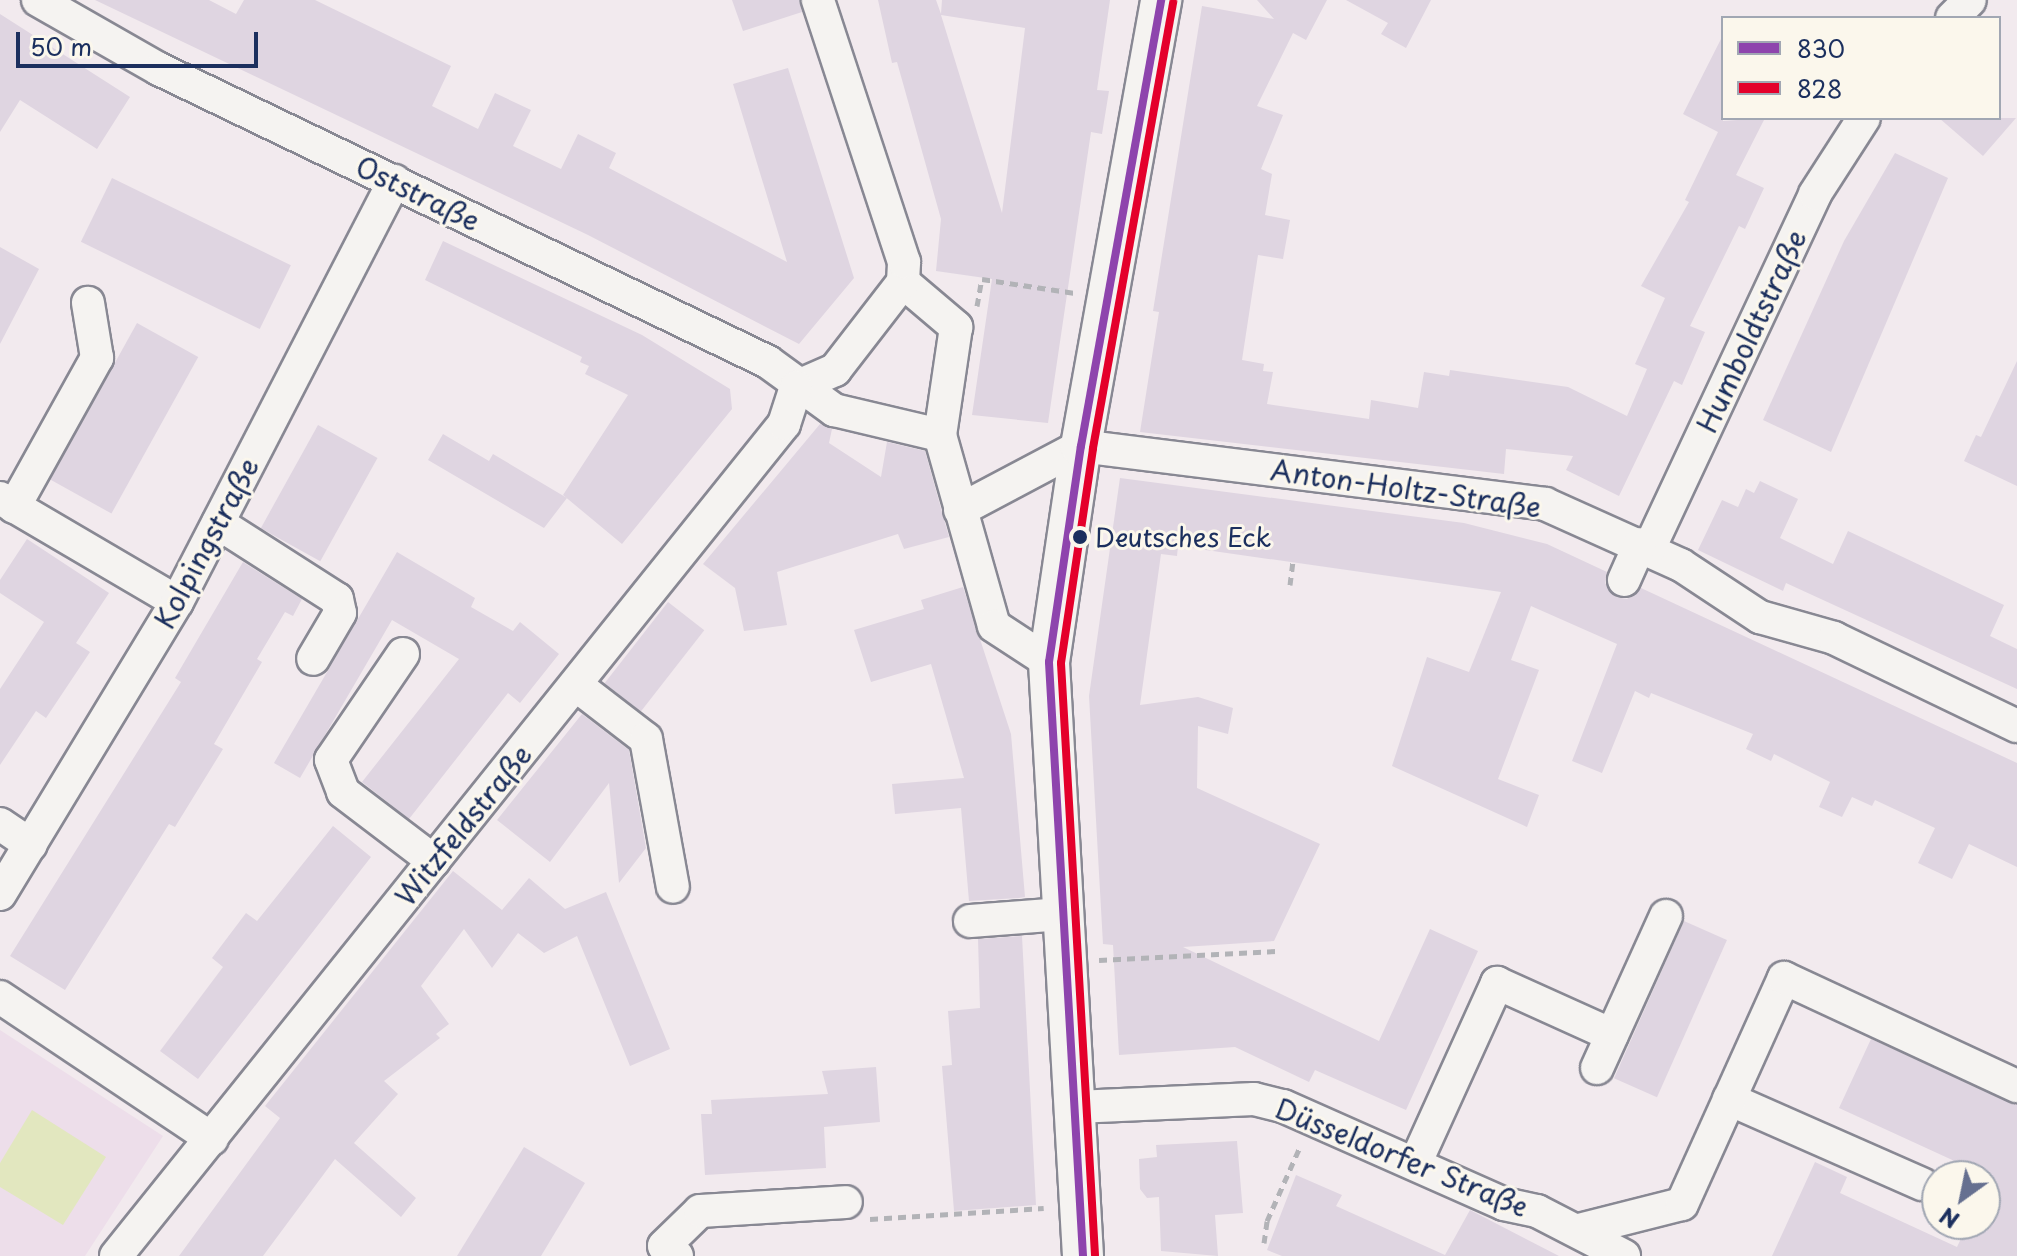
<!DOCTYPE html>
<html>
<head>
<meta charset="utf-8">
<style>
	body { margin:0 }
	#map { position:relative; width:2017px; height:1256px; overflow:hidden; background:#f2eaee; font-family:"Playpen Sans",sans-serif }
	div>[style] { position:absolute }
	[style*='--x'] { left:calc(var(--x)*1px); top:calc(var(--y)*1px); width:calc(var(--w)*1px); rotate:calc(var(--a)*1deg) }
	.built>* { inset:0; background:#eddeea }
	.green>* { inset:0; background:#e2e7bf }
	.building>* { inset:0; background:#dfd5e1; transform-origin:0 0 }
	.path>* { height:5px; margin-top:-2.5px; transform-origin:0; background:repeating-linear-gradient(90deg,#b2b3b7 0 8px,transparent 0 14px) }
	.roads { filter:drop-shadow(2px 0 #888893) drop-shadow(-2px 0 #888893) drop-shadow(0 2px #888893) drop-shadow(0 -2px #888893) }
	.minor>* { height:32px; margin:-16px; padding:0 16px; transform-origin:16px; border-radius:16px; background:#f5f3f1 }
	.major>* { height:40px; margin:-20px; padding:0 20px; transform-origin:20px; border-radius:20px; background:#f5f3f1 }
	.bus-1>* { height:8px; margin:-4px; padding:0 4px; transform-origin:4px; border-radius:4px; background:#8e44ad }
	.bus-2>* { height:8px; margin:-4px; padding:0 4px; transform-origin:4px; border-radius:4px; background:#e4002b }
	.dots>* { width:22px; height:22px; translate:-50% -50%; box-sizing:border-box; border:4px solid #fbf7ec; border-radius:50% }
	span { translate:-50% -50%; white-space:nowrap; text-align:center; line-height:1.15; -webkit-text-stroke:6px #fbf7ec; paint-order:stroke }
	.bus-label { font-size:26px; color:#1b2f5e }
	.left { translate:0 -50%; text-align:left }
	.street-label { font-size:28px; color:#1b2f5e }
	.legend { position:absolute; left:1721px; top:16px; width:280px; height:104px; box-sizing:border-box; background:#fbf7ec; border:2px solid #a1a7b3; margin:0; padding:10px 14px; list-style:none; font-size:24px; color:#1b2f5e }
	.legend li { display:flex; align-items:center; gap:16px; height:40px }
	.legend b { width:40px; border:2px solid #a1a7b3 }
	.north { position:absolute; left:1921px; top:1160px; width:80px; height:80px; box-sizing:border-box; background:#fbf7ec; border:2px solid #a1a7b3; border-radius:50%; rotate:213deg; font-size:22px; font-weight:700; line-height:32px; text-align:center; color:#1b2f5e }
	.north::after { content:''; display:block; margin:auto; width:28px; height:36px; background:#667090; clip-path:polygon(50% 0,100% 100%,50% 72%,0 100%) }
	.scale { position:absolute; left:16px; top:32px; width:242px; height:36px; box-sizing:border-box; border:4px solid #1b2f5e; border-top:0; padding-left:10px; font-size:24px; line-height:28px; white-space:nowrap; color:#1b2f5e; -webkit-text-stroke:6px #fbf7ec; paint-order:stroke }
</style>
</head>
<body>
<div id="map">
	<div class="built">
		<div style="clip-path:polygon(0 1030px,163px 1136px,85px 1256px,0 1256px)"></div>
	</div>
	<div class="green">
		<div style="clip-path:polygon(32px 1110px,106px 1157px,63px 1225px,0 1187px,0 1163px)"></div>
	</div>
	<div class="building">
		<div style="clip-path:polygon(95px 0,209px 0,236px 14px,244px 0,315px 0,451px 66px,432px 106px,478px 129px,495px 93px,531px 110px,513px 146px,561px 169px,578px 134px,616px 153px,609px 168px,787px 262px,733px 84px,788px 68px,854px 278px,799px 344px,588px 235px)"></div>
		<div style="clip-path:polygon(732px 0,800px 0,802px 12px,743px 31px)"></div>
		<div style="clip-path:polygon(evenodd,878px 0,936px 0,941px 14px,942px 0,1110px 0,1097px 90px,1109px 91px,1102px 134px,1091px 132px,1048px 423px,972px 415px,992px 279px,936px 271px,941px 219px,897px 62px,892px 63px,878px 0,941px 15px,1025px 28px,1002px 213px,941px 15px)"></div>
		<div style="clip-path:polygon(1257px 0,1327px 0,1306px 40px,1293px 33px,1257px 106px,1283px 115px,1261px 169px,1272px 174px,1265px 215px,1290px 220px,1283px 259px,1258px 255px,1242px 360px,1264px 364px,1263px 371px,1273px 372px,1267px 404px,1369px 419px,1371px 400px,1418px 408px,1424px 372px,1449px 376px,1450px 370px,1568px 387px,1627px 416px,1647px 369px,1635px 364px,1665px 298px,1641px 286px,1689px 202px,1685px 200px,1718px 132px,1683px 114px,1723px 35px,1723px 121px,1765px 118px,1736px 175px,1764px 188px,1745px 229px,1739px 226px,1690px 326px,1705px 332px,1682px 385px,1674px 381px,1619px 496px,1566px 470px,1573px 456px,1506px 449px,1504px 474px,1140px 432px,1159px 312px,1153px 311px,1202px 6px,1274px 19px)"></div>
		<div style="clip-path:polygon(1346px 0,1431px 0,1406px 48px,1381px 34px,1388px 23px)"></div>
		<div style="clip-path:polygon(0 14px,130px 97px,97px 149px,20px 100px,0 132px)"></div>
		<div style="clip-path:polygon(1939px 118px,2016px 118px,1983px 156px)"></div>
		<div style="clip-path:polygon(1895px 153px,1948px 178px,1831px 452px,1763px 420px,1844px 241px)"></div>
		<div style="left:112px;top:178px;width:199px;height:71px;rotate:26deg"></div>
		<div style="clip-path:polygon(443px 241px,642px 335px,730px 389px,732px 409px,622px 544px,563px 495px,628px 395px,585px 374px,589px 366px,580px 362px,582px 357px,425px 280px)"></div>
		<div style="clip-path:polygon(0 247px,39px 269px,0 344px)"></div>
		<div style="left:137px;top:323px;width:70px;height:179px;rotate:29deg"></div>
		<div style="clip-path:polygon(2017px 361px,2017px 486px,1964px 461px,1976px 435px,1981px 437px)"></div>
		<div style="clip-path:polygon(820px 424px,832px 429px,829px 443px,881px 477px,887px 442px,925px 451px,949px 537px,904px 549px,898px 534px,777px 572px,787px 625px,744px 631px,735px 588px,703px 564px)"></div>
		<div style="left:318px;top:425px;width:68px;height:118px;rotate:29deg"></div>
		<div style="clip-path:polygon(443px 434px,489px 461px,493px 454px,567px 498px,544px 528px,428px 460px)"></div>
		<div style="clip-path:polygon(1120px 478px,1464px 523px,1547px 544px,1607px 572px,1605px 583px,1616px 597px,1627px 599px,1641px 588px,2017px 763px,2017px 867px,1969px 844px,1952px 879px,1918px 863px,1935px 828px,1875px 800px,1872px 806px,1852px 797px,1842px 817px,1819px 807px,1830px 782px,1774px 754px,1771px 761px,1746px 749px,1753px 734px,1651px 693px,1649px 698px,1635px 691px,1602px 773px,1572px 761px,1617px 644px,1531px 606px,1511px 660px,1539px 670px,1498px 779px,1539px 795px,1527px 827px,1392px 766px,1427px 657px,1469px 672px,1501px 592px,1178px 546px,1177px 556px,1161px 554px,1140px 705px,1198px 697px,1233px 708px,1228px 734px,1198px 726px,1197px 788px,1320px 844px,1274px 941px,1183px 947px,1379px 1041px,1430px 929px,1478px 951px,1406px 1110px,1315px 1070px,1309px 1082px,1235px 1047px,1119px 1055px,1113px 945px,1103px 944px,1089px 696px)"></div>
		<div style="clip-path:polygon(1760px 481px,1798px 499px,1780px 538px,1833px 564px,1848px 531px,2004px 605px,1990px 636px,2017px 649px,2017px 689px,1786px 583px,1783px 591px,1698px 550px,1722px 500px,1738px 507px,1746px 489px,1754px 493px)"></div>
		<div style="clip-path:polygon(27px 539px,109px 593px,76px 643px,90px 652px,46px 718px,36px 711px,0 765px,0 689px,44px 622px,0 593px,0 580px)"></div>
		<div style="clip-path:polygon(397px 552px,475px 598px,471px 607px,513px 631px,520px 622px,559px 654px,520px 703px,508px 693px,409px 819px,362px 782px,459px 659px,392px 620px,300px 778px,274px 763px)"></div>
		<div style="clip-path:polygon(243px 562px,302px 599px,293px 616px,285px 612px,257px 659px,262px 662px,214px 744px,223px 749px,175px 827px,169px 824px,65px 990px,10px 956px,181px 682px,175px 678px)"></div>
		<div style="clip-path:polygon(963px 587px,1011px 734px,1025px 897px,1019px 898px,969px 901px,961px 808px,895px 814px,892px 784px,964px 778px,931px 664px,871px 682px,854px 630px,924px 609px,921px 600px)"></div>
		<div style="left:668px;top:602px;width:46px;height:103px;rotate:38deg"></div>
		<div style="clip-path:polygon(582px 714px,629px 750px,646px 848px,619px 883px,609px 783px,550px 862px,497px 820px)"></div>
		<div style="clip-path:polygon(333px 826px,371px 857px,198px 1079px,160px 1051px,223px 967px,212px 958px,246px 913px,257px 921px)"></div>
		<div style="clip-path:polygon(453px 871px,502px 910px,529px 878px,565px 909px,606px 892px,670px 1049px,630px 1066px,577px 936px,544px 953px,518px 933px,492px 968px,464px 929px,421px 986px,449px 1024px,436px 1034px,440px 1038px,384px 1081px,398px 1094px,354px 1143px,416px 1198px,401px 1217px,335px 1159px,263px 1256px,179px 1256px,280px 1118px,265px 1106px)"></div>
		<div style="left:1684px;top:921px;width:47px;height:172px;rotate:24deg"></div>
		<div style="clip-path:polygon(1022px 936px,1036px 1205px,954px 1211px,942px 1066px,952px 1065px,948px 1011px,980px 1008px,978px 939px)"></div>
		<div style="clip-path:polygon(1871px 1039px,2017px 1105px,2017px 1256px,1772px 1256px,1815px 1162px,1847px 1177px,1840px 1193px,1957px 1247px,1968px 1224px,1985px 1224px,1985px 1175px,1839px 1108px)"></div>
		<div style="clip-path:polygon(876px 1067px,880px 1122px,824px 1127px,826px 1168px,705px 1175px,701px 1114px,712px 1114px,711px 1100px,828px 1094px,822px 1071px)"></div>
		<div style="clip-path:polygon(1237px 1141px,1243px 1213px,1215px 1215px,1218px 1256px,1161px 1251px,1159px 1197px,1147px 1198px,1140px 1189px,1139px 1159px,1157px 1157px,1156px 1145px)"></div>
		<div style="clip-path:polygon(524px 1147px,585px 1183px,541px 1256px,457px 1256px)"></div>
		<div style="clip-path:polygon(1296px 1175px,1342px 1195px,1336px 1206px,1445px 1255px,1470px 1210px,1559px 1256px,1282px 1256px,1267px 1250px)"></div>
	</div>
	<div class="path">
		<div style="--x:977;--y:306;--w:27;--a:-80"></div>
		<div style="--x:982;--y:279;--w:94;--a:8.6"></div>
		<div style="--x:1290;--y:585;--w:23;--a:-83"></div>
		<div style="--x:1099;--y:960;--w:178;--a:-2.9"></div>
		<div style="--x:870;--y:1219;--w:174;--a:-3.6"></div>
		<div style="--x:1264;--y:1243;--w:22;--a:-82"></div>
		<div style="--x:1267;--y:1221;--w:81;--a:-66"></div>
	</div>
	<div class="roads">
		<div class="minor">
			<div style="--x:38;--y:0;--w:139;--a:29.7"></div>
			<div style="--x:159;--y:69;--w:676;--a:25.69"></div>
			<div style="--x:768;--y:362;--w:82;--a:36"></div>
			<div style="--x:834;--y:410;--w:109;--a:13.3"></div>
			<div style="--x:1952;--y:18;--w:25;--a:-45"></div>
			<div style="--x:903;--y:282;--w:70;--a:40.3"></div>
			<div style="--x:956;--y:327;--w:109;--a:98.4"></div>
			<div style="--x:940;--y:435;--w:198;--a:74.2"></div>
			<div style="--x:994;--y:626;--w:66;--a:33.2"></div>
			<div style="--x:796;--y:387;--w:43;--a:-23.6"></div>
			<div style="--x:835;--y:370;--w:111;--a:-52.3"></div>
			<div style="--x:903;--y:282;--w:20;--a:-87"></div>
			<div style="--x:904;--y:262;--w:276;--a:-108.2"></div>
			<div style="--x:0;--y:498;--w:205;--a:30.4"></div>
			<div style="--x:14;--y:507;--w:171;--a:-60.9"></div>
			<div style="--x:97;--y:358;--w:56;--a:-99.3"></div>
			<div style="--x:960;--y:510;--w:137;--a:-27.9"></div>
			<div style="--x:1081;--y:446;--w:468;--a:7.1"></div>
			<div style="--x:1545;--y:504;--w:149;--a:24.2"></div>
			<div style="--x:1681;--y:565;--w:95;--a:33.4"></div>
			<div style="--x:1760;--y:617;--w:77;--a:15.8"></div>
			<div style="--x:1834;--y:638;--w:203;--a:25.7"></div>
			<div style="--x:218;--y:523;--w:141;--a:32.6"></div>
			<div style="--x:337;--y:599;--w:14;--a:78"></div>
			<div style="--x:340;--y:613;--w:53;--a:120.4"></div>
			<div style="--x:1649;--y:549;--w:392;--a:-64.9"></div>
			<div style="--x:1815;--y:194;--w:90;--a:-57.2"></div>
			<div style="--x:1624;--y:580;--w:39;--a:-66"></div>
			<div style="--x:403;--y:654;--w:128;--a:124.2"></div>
			<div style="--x:331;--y:760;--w:34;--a:69"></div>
			<div style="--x:343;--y:792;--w:114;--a:37.2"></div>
			<div style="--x:576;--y:685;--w:88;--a:37.6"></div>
			<div style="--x:646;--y:739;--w:150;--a:79.7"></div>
			<div style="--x:0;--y:824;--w:37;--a:34"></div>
			<div style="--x:0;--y:894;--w:341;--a:-58.8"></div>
			<div style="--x:177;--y:602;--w:474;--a:-62.7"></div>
			<div style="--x:970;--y:921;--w:93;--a:-4.3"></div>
			<div style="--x:0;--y:997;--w:255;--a:33.8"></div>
			<div style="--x:1597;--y:1068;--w:167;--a:-65.6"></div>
			<div style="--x:1729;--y:1099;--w:211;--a:23.8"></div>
			<div style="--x:1076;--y:1107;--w:178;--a:-2.6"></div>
			<div style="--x:1254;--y:1099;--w:30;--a:14"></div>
			<div style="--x:1283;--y:1106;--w:242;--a:23.9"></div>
			<div style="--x:1504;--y:1204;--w:34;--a:12"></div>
			<div style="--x:1537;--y:1211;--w:98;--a:27.3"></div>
			<div style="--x:1415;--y:1164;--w:199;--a:-65.6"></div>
			<div style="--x:1497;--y:983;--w:126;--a:24.3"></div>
			<div style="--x:1579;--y:1230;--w:106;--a:-14.2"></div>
			<div style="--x:1682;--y:1204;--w:248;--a:-65.7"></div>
			<div style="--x:1784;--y:978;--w:257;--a:24.9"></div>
			<div style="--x:116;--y:1256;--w:1067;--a:-51.24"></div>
			<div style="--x:784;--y:424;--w:39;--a:-72"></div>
			<div style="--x:677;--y:1256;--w:16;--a:-142"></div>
			<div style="--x:664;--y:1246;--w:50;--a:-44.2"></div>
			<div style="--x:700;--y:1211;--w:146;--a:-3.5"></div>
		</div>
		<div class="major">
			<div style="--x:1083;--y:1256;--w:595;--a:-93.28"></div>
			<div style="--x:1049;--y:662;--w:218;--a:-81.6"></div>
			<div style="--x:1081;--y:446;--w:453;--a:-79.8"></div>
		</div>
	</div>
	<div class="bus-1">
		<div style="--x:1083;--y:1256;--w:595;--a:-93.28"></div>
		<div style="--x:1049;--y:662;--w:218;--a:-81.6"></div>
		<div style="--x:1081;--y:446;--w:453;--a:-79.8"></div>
	</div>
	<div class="bus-2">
		<div style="--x:1095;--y:1255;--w:593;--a:-93.29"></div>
		<div style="--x:1061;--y:663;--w:217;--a:-81.5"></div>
		<div style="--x:1093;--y:448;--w:453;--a:-79.8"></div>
	</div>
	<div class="dots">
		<div style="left:1080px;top:537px;background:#1b2f5e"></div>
	</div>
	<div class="bus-label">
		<span class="left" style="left:1095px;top:537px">Deutsches Eck</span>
	</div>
	<div class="street-label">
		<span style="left:418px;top:193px;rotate:26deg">Oststraße</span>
		<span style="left:1751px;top:331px;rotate:-65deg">Humboldtstraße</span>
		<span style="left:1406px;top:488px;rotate:8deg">Anton-Holtz-Straße</span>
		<span style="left:206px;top:543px;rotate:-62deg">Kolpingstraße</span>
		<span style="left:463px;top:825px;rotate:-51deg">Witzfeldstraße</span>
		<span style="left:1402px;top:1157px;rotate:22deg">Düsseldorfer Straße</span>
	</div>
	<ul class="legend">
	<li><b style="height:10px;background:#8e44ad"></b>830</li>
	<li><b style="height:10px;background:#e4002b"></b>828</li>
	</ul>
	<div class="north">N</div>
	<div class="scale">50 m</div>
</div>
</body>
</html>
